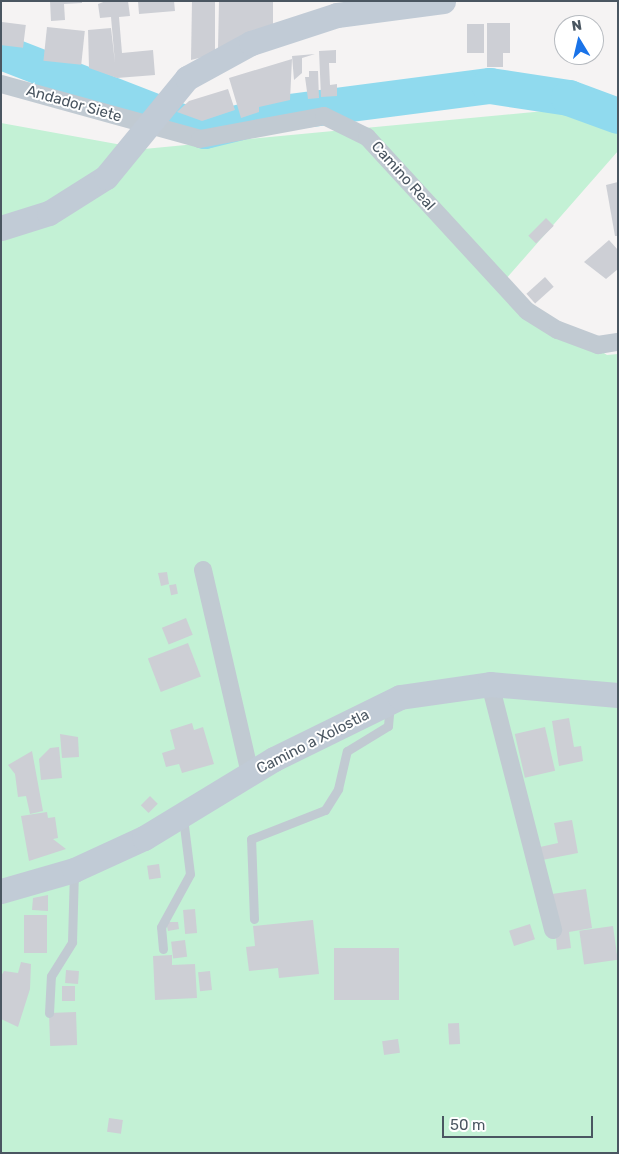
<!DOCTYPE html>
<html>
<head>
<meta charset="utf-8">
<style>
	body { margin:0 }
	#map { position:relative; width:619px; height:1154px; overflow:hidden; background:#f5f3f3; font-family:Rubik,sans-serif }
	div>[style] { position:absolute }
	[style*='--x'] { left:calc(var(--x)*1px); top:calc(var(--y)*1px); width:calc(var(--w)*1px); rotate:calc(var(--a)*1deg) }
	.green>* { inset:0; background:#c3f1d5 }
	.river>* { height:36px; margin:-18px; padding:0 18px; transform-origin:18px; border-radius:18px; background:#90daee }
	.building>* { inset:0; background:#cdcfd5; transform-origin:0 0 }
	.lane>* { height:9px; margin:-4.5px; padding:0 4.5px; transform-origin:4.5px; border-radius:4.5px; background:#c1cad2 }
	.street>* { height:18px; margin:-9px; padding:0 9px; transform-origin:9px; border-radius:9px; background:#c1cad2 }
	.secondary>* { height:25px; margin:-12.5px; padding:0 12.5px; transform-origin:12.5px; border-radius:12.5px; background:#c1cbd6 }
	span { translate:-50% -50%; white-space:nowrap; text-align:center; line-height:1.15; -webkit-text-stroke:4px #fff; paint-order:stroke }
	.street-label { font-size:15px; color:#4a5661 }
	.frame { position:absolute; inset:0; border:2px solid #4a5661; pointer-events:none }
	.north { position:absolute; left:554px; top:15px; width:50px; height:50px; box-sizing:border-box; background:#fff; border:1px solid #b7bbc0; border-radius:50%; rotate:351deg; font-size:14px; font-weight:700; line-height:20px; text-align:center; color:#4a5661 }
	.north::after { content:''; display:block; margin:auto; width:18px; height:22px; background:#1a73e8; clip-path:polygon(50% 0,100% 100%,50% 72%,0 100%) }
	.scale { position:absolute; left:442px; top:1116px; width:151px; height:22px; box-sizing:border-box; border:2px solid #4a5661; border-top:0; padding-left:6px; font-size:15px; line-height:18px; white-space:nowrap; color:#4a5661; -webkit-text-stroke:4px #fff; paint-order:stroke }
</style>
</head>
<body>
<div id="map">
	<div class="green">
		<div style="clip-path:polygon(618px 104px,618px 151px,498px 288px,607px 355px,618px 354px,618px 1153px,1px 1153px,1px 123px,144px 149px)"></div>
	</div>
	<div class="river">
		<div style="--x:9;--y:55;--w:210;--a:21.2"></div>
		<div style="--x:205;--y:131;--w:71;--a:-13.8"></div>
		<div style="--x:274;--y:114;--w:218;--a:-7.4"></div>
		<div style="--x:490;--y:86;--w:80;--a:8.6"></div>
		<div style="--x:569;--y:98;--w:52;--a:20.2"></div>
	</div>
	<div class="building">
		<div style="clip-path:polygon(50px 1px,82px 1px,82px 3px,64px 4px,65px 20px,51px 21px)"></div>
		<div style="clip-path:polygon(106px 1px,128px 1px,130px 16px,119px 17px,122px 53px,153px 50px,155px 75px,117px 78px,89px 68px,88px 30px,111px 28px,115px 63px,111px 17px,100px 18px,98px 4px)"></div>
		<div style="clip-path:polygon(138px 1px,174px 1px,175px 11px,139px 14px)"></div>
		<div style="clip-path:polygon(192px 1px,215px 1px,215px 54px,191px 60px)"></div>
		<div style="clip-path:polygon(219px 1px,273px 1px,273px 27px,218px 49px)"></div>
		<div style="left:2px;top:22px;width:24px;height:23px;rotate:7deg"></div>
		<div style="clip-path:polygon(487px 23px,510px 23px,510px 53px,503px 53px,503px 67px,487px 67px)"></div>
		<div style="left:467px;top:24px;width:17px;height:29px"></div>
		<div style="left:47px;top:27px;width:38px;height:34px;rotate:6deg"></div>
		<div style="clip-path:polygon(336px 50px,336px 63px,329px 63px,330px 85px,337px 84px,337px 96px,321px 97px,319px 51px)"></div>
		<div style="clip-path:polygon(315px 54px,302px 58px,302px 73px,294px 80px,292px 56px)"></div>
		<div style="clip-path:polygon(292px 59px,290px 100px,259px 107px,259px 112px,241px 118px,229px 78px)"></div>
		<div style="clip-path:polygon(309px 71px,318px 71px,319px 98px,308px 99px,305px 77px,309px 77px)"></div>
		<div style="clip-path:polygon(228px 89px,235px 110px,202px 121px,177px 112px,189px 101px)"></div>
		<div style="clip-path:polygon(618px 182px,618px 236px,615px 236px,606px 185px)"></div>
		<div style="left:546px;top:218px;width:11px;height:25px;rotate:45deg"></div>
		<div style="clip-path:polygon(609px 240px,618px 250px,618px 269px,606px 279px,584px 262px)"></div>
		<div style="left:545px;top:277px;width:13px;height:25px;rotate:48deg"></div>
		<div style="clip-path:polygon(167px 572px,169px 584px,161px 586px,158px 573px)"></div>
		<div style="left:176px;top:584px;width:10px;height:7px;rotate:79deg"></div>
		<div style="left:186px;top:618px;width:18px;height:26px;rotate:68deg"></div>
		<div style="left:188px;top:643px;width:36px;height:43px;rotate:69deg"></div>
		<div style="clip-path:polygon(569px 718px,574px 747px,581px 746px,583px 761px,559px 766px,552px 721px)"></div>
		<div style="clip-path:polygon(192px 723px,194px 730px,203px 727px,214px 764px,182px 773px,179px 764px,166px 767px,162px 753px,175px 749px,170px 730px)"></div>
		<div style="left:545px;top:727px;width:45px;height:31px;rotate:77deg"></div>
		<div style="clip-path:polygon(60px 734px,78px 737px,79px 757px,62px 758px)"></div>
		<div style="clip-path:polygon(59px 747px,62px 778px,41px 780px,39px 759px,50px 748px)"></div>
		<div style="clip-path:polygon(32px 751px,43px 811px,30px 814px,26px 796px,18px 797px,15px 774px,8px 765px)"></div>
		<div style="left:150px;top:796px;width:11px;height:13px;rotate:45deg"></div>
		<div style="clip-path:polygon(47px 812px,48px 818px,55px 817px,58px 838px,53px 839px,66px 849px,29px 861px,21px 816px)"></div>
		<div style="clip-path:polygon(572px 820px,578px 853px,542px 860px,540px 847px,558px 843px,554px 823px)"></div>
		<div style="left:159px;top:864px;width:14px;height:12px;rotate:82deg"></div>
		<div style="clip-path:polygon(586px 889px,592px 928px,569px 932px,571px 948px,557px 950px,552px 894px)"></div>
		<div style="clip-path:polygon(48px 895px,48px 911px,32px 910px,33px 898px)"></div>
		<div style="left:195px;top:909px;width:24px;height:12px;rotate:85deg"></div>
		<div style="left:24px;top:915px;width:23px;height:38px"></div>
		<div style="clip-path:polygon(313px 920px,319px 974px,279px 978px,278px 968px,249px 971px,246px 947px,255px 946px,253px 926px)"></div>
		<div style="clip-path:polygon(166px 922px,178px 922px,179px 929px,168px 931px)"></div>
		<div style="left:530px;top:924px;width:16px;height:22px;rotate:72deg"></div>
		<div style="left:613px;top:926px;width:34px;height:34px;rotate:82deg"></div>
		<div style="left:185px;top:940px;width:17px;height:14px;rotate:83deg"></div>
		<div style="left:334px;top:948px;width:65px;height:52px"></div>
		<div style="clip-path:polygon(172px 955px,172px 965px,195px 964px,197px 998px,155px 1000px,153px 956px)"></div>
		<div style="clip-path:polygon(21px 962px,31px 964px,30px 989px,18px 1027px,1px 1019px,1px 976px,4px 971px,18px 973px)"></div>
		<div style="left:66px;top:970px;width:13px;height:13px;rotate:4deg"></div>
		<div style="left:210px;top:971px;width:19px;height:12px;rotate:84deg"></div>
		<div style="left:75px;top:986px;width:15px;height:13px;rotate:90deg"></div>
		<div style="left:76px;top:1012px;width:33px;height:27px;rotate:88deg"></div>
		<div style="left:459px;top:1023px;width:21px;height:11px;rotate:87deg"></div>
		<div style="left:398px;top:1039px;width:14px;height:16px;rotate:82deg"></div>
		<div style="left:109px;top:1118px;width:14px;height:14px;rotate:8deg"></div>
	</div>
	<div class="lane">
		<div style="--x:254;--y:919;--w:80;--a:-92.1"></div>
		<div style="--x:251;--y:839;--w:79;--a:-21.4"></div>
		<div style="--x:325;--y:810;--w:25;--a:-58"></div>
		<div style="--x:338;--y:789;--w:39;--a:-77"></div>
		<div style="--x:347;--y:751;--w:48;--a:-31.4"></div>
		<div style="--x:388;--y:726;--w:21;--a:-85"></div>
		<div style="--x:163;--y:949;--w:22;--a:-95"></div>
		<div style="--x:161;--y:927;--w:60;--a:-61.3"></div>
		<div style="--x:190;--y:874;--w:56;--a:-97.1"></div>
		<div style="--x:49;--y:1013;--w:37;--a:-87"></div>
		<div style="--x:51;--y:976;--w:40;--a:-58"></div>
		<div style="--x:72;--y:942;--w:70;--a:-88.4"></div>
	</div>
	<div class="street">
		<div style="--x:1;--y:84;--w:206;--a:15.4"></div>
		<div style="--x:200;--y:139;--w:126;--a:-10.5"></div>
		<div style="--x:324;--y:116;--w:48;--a:26"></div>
		<div style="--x:367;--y:137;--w:236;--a:47.4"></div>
		<div style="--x:527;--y:311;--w:36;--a:32"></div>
		<div style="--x:558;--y:330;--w:43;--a:20.6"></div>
		<div style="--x:598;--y:345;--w:20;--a:-9"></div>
		<div style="--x:203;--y:570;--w:209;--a:77"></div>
		<div style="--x:490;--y:684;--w:254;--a:75.6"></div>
	</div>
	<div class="secondary">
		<div style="--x:1;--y:228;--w:50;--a:-17.4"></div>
		<div style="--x:49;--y:213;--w:67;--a:-32.3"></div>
		<div style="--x:106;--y:177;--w:128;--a:-50.7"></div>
		<div style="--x:187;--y:78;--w:73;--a:-28.7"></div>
		<div style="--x:251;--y:43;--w:90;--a:-18"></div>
		<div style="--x:337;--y:15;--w:107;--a:-7.5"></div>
		<div style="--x:1;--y:891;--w:76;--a:-16"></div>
		<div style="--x:74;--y:870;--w:77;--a:-24.6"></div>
		<div style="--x:144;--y:838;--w:152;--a:-31.3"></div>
		<div style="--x:274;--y:759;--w:140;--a:-26.2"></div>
		<div style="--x:400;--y:697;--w:91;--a:-8.2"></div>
		<div style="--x:490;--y:684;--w:128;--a:4.9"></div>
	</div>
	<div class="street-label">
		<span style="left:74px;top:104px;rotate:16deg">Andador Siete</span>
		<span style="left:403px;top:176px;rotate:48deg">Camino Real</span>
		<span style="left:313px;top:742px;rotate:-27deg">Camino a Xolostla</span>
	</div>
	<div class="frame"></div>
	<div class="north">N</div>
	<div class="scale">50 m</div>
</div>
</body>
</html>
